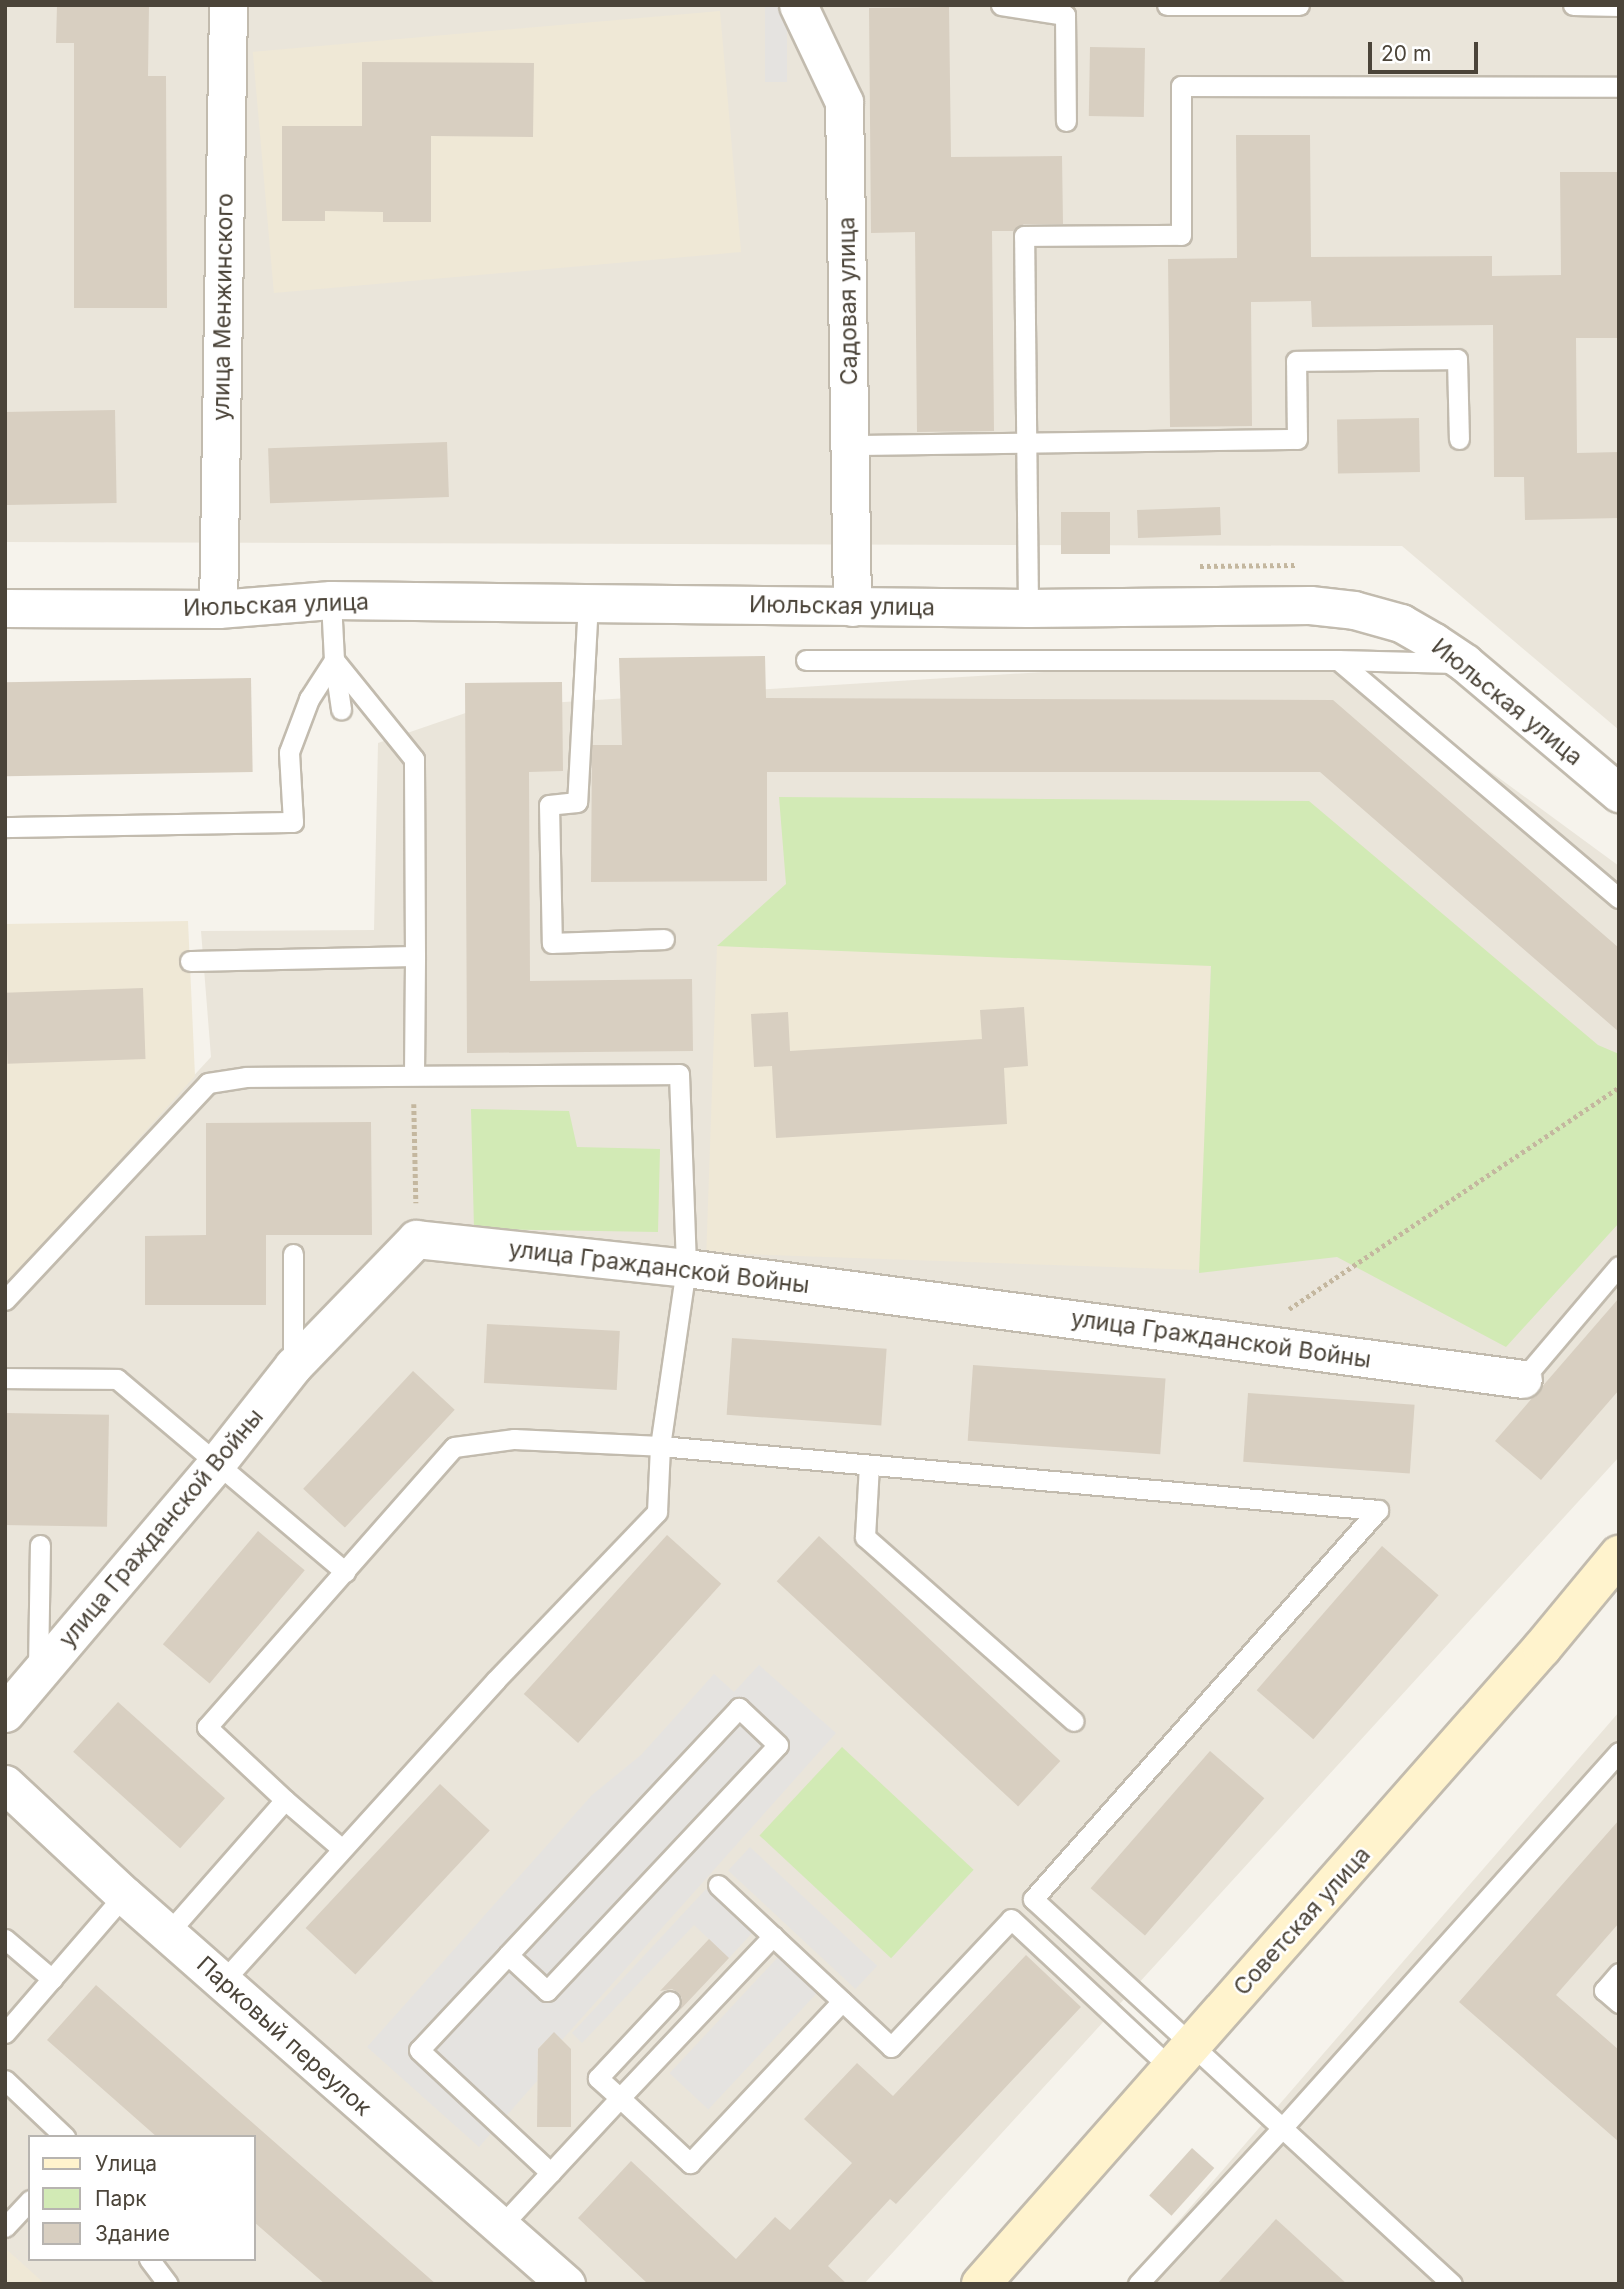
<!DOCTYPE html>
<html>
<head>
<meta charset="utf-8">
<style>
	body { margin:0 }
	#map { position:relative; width:1624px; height:2289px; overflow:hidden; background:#f6f3ec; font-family:Inter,sans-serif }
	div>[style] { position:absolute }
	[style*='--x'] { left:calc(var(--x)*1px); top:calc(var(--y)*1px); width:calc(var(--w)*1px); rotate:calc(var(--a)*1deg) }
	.residential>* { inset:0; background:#eae5da }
	.education>* { inset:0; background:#efe8d6; transform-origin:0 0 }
	.green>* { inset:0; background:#d2eab5; transform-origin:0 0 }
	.parking>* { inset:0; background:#e5e3e0; transform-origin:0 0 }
	.building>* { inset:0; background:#d8cfc1; transform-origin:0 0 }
	.path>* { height:4.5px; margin-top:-2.25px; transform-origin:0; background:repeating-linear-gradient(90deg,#c4b79f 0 3.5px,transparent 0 7px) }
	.roads { filter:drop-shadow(2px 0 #c2bbae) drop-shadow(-2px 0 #c2bbae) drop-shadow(0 2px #c2bbae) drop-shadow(0 -2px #c2bbae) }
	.lane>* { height:19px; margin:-9.5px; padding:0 9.5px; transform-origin:9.5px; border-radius:9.5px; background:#fff }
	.street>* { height:37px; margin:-18.5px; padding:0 18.5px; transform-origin:18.5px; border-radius:18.5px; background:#fff }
	.secondary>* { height:38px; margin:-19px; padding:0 19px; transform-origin:19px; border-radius:19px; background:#fff3cd }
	span { translate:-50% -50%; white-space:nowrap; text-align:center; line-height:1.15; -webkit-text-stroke:5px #fff; paint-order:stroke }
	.street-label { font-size:23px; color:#4b4439 }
	.frame { position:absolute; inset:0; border:7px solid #4b4439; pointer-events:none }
	.legend { position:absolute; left:28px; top:2135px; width:228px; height:126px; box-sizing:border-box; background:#fff; border:2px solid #b7b4b0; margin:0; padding:9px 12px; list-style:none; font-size:21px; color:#4b4439 }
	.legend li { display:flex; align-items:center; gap:14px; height:35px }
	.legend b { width:35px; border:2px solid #b7b4b0 }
	.scale { position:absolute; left:1368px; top:42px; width:110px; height:32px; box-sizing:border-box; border:4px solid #4b4439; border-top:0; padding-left:9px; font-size:21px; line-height:24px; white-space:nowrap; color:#4b4439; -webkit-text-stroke:5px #fff; paint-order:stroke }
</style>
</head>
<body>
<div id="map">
	<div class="residential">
		<div style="clip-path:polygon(5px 5px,1619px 5px,1619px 730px,1402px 546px,5px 542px)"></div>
		<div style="clip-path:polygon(evenodd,1330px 654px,1619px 866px,1619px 1457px,864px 2284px,5px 2284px,5px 1280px,211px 1057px,201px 931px,374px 930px,378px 743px,483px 707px,1330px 654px,30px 2137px,254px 2137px,254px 2259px,30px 2259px,30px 2137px)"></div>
		<div style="clip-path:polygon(1619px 1712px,1619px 2284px,1124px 2284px)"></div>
	</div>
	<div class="education">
		<div style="left:720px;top:11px;width:242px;height:469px;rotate:85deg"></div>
		<div style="clip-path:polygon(188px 921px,195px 1076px,5px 1287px,5px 924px)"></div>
		<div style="left:717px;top:946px;width:494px;height:307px;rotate:2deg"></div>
		<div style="clip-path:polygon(5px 2248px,45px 2284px,5px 2284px)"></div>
	</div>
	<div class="green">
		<div style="clip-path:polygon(779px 797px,1309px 801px,1598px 1045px,1619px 1054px,1619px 1223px,1506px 1347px,1337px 1257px,1199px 1273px,1211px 966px,717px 946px,786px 884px)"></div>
		<div style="clip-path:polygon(471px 1109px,569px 1111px,577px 1147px,660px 1149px,658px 1232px,474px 1229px)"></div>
		<div style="left:842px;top:1747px;width:180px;height:121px;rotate:43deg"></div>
	</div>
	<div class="parking">
		<div style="left:765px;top:5px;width:22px;height:77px"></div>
		<div style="clip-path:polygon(759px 1665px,836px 1733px,562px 2040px,554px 2033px,538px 2048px,537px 2081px,479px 2147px,367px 2047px,592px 1795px,641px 1755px,714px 1674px,734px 1692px)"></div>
		<div style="left:750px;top:1847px;width:174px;height:32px;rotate:43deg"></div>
		<div style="clip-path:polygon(706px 1889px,752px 1933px,729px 1958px,694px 1925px,582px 2043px,572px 2033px)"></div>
		<div style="left:778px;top:1957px;width:53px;height:159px;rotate:43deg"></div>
	</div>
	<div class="building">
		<div style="clip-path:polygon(57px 5px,149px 5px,148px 76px,166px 76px,167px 308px,74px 308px,74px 43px,56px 43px)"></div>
		<div style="clip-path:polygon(949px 7px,951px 157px,1062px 156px,1063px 224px,1024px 224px,1013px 231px,992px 231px,994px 431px,917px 432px,915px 232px,871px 233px,869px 8px)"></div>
		<div style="left:1090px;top:47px;width:55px;height:69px;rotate:1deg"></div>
		<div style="clip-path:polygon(362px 62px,534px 63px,533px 137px,431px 136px,431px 222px,383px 222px,383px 212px,325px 211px,325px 221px,282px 221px,282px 126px,362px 126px)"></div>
		<div style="clip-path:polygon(1236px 135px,1310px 135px,1311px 257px,1492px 256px,1492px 276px,1561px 275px,1560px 172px,1619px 172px,1619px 338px,1576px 338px,1577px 453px,1619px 452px,1619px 518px,1525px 520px,1524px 477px,1494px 477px,1493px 325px,1312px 327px,1311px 301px,1251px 302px,1252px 426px,1170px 427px,1168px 259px,1237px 258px)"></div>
		<div style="left:115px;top:410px;width:93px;height:110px;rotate:89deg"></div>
		<div style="left:1419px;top:418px;width:54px;height:82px;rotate:89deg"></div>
		<div style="left:447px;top:442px;width:55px;height:179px;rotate:88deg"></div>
		<div style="left:1220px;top:507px;width:28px;height:83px;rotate:88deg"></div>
		<div style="left:1110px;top:512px;width:42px;height:49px;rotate:90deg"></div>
		<div style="clip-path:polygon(765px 656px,766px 698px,1333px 700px,1619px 948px,1619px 1032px,1320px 772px,767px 772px,767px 881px,591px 882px,592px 745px,622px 745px,619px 658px)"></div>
		<div style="left:251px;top:678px;width:94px;height:246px;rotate:89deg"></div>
		<div style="clip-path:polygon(562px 682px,563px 771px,529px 772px,530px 981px,692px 979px,693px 1051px,467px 1053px,465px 683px)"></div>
		<div style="left:143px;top:988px;width:71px;height:138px;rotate:88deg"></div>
		<div style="clip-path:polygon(1024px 1007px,1028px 1066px,1004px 1068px,1007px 1124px,776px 1138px,772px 1066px,754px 1067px,751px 1014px,788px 1012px,790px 1051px,982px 1039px,980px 1010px)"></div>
		<div style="clip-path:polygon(371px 1122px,372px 1235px,266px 1235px,266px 1305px,145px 1305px,145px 1236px,206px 1235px,206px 1123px)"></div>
		<div style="clip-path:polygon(1619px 1298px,1619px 1390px,1541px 1480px,1495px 1441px)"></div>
		<div style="left:487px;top:1324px;width:133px;height:59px;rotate:3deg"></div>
		<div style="left:732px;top:1338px;width:155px;height:77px;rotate:4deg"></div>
		<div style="left:973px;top:1365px;width:193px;height:76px;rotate:4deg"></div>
		<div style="left:413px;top:1371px;width:57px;height:161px;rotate:43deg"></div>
		<div style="left:1248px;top:1393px;width:167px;height:69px;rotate:4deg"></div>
		<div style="left:5px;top:1413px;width:104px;height:112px;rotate:1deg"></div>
		<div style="left:258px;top:1531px;width:61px;height:148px;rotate:40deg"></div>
		<div style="left:667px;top:1535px;width:73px;height:214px;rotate:42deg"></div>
		<div style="left:819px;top:1536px;width:330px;height:62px;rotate:43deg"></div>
		<div style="left:1382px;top:1546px;width:75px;height:191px;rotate:41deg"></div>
		<div style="left:118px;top:1702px;width:144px;height:67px;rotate:42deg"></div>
		<div style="left:1210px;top:1751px;width:72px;height:182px;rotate:41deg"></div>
		<div style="left:440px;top:1784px;width:68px;height:197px;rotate:43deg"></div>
		<div style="clip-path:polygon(1619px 1820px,1619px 1923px,1556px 1995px,1619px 2050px,1619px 2142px,1459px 2002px)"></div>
		<div style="clip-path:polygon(709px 1939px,729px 1958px,680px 2010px,682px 1998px,679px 1993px,672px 1989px,660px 1991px)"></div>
		<div style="clip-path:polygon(1026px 1955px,1081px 2007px,896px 2204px,890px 2199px,828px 2266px,847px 2284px,648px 2284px,578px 2218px,631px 2161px,736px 2259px,775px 2217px,790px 2230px,852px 2163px,804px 2119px,857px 2063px,893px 2096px)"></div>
		<div style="clip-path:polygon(96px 1985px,254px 2124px,436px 2284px,325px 2284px,254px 2222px,254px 2137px,157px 2137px,47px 2040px)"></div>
		<div style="clip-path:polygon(554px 2032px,571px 2049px,571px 2127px,537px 2127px,538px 2049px)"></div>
		<div style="left:1192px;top:2148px;width:30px;height:64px;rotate:42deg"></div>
		<div style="clip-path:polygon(1276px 2219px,1347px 2284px,1217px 2284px)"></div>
	</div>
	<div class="path">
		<div style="--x:1200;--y:566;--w:96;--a:-0.6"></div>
		<div style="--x:414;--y:1104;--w:99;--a:88.8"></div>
		<div style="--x:1289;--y:1309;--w:398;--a:-33.9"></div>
	</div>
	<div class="roads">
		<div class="lane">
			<div style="--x:1001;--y:5;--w:65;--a:8.9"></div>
			<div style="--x:1065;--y:15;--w:106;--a:89.5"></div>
			<div style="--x:1167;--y:5;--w:132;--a:0"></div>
			<div style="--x:1573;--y:5;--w:46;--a:1.2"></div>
			<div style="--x:851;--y:445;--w:446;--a:-0.8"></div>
			<div style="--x:1297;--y:439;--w:78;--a:-90.7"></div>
			<div style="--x:1296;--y:361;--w:161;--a:-0.7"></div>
			<div style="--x:1457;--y:359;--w:80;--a:88.6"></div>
			<div style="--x:588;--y:602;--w:200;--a:93.1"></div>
			<div style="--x:577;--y:802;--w:28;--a:174"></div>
			<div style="--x:549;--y:805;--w:138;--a:88.8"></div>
			<div style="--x:552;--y:943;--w:112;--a:-2"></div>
			<div style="--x:1028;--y:608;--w:372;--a:-90.6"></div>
			<div style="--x:1024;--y:236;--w:157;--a:-0.4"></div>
			<div style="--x:1181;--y:235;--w:149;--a:-90"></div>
			<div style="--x:1181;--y:86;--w:438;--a:0.1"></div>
			<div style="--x:806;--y:660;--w:532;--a:0"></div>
			<div style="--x:1338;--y:660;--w:368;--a:40.3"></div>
			<div style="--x:1338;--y:660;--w:118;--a:1.5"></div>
			<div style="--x:334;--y:661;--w:49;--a:81.7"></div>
			<div style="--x:5;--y:827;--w:288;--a:-1"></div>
			<div style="--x:293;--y:822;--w:70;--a:-93.3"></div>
			<div style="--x:289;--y:752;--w:57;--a:-69.3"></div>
			<div style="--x:309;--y:699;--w:46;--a:-57.3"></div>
			<div style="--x:190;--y:961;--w:225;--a:-1.3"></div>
			<div style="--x:415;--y:956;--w:197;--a:-90.3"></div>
			<div style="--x:414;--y:759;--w:127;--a:-128.9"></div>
			<div style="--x:334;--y:660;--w:60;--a:-92.9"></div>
			<div style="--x:414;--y:1075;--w:119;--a:-89.5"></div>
			<div style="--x:5;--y:1300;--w:297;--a:-46.9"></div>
			<div style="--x:208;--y:1083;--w:38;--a:-9"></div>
			<div style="--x:246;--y:1077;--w:433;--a:-0.4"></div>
			<div style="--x:679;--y:1074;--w:194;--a:87.9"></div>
			<div style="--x:686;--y:1268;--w:180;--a:98.3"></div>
			<div style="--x:660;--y:1446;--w:66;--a:92.6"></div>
			<div style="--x:657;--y:1512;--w:233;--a:133.8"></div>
			<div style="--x:496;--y:1680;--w:406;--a:132.2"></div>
			<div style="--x:293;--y:1365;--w:111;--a:-90"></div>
			<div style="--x:5;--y:1378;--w:112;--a:0.5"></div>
			<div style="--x:117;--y:1379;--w:299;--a:40.2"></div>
			<div style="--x:1523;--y:1379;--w:148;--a:-49.7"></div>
			<div style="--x:869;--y:1465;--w:72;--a:93.2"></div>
			<div style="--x:865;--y:1537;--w:278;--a:41.4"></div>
			<div style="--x:38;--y:1670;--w:125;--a:-89.1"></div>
			<div style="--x:285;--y:1800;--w:75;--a:40.7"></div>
			<div style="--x:718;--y:1885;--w:237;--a:43.1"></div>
			<div style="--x:891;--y:2047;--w:175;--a:-46.8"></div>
			<div style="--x:1011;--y:1919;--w:219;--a:43"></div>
			<div style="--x:168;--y:1933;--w:177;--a:-48.7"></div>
			<div style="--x:285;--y:1800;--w:107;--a:-136.9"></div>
			<div style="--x:207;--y:1727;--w:373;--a:-48.6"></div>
			<div style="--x:454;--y:1447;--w:61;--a:-7.6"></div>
			<div style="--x:514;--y:1439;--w:146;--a:2.7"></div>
			<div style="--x:660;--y:1446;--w:721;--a:5.09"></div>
			<div style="--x:1378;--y:1510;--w:520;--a:131.57"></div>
			<div style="--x:1033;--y:1899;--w:569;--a:42.58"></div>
			<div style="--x:773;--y:1936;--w:223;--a:133.4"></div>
			<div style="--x:620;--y:2098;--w:96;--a:42.9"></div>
			<div style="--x:690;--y:2163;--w:222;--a:-46.8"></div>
			<div style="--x:5;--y:1939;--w:62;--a:40.4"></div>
			<div style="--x:508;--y:1955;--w:53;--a:42.7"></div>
			<div style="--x:547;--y:1991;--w:337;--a:-46.8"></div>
			<div style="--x:778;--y:1745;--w:54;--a:-136.5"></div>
			<div style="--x:739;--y:1708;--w:338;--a:133.1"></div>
			<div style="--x:508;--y:1955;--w:130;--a:133.1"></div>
			<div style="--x:419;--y:2050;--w:180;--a:43"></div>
			<div style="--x:1619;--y:1973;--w:23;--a:131"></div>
			<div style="--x:1604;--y:1990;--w:20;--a:41"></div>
			<div style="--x:5;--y:2033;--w:182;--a:-49.2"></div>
			<div style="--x:5;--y:2080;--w:83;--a:43.5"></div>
			<div style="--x:5;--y:2227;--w:37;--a:-47"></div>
			<div style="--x:500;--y:2227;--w:176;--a:-47.1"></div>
			<div style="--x:620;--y:2098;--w:30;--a:-138"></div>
			<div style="--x:598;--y:2078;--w:105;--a:-46.9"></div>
			<div style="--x:149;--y:2259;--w:31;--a:53"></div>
			<div style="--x:1138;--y:2284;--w:212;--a:-47.3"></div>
			<div style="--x:1282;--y:2128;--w:505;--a:-48.13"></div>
		</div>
		<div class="street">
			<div style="--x:798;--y:5;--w:107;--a:64.6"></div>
			<div style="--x:844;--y:102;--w:505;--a:89.09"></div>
			<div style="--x:5;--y:608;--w:213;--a:0.3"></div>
			<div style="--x:218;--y:609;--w:113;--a:-4.6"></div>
			<div style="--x:331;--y:600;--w:697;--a:0.66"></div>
			<div style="--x:1028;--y:608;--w:282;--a:-0.6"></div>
			<div style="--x:1310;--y:605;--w:44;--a:6.5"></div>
			<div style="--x:1354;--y:610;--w:49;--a:15.5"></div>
			<div style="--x:1401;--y:623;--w:38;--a:30"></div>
			<div style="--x:1434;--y:642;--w:37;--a:34"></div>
			<div style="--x:1465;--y:663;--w:202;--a:40.2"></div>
			<div style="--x:218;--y:609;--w:604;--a:-89.05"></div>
			<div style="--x:5;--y:1713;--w:326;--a:-49.7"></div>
			<div style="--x:216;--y:1464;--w:125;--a:-51.8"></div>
			<div style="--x:293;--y:1366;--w:177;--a:-45.9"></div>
			<div style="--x:416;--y:1239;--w:272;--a:6.1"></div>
			<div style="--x:686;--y:1268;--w:844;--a:7.55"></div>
			<div style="--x:5;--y:1784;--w:163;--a:43"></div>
			<div style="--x:124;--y:1895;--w:589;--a:41.35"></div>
		</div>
		<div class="secondary">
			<div style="--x:981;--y:2284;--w:848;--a:-48.59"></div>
			<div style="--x:1542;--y:1648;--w:121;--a:-50.4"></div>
		</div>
	</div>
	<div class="street-label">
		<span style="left:848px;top:301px;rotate:-91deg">Садовая улица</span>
		<span style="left:223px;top:307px;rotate:-89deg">улица Менжинского</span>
		<span style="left:276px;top:605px;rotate:-2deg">Июльская улица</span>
		<span style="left:842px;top:606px;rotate:1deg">Июльская улица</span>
		<span style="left:1507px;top:702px;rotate:39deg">Июльская улица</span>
		<span style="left:659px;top:1267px;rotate:7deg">улица Гражданской Войны</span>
		<span style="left:1221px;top:1339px;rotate:8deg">улица Гражданской Войны</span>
		<span style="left:161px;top:1528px;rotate:-50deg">улица Гражданской Войны</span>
		<span style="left:1302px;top:1921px;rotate:-48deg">Советская улица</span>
		<span style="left:284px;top:2036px;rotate:42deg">Парковый переулок</span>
	</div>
	<div class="frame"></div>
	<ul class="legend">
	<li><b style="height:9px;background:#fff3cd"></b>Улица</li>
	<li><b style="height:19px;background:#d2eab5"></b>Парк</li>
	<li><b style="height:19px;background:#d8cfc1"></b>Здание</li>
	</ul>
	<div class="scale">20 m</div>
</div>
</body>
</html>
